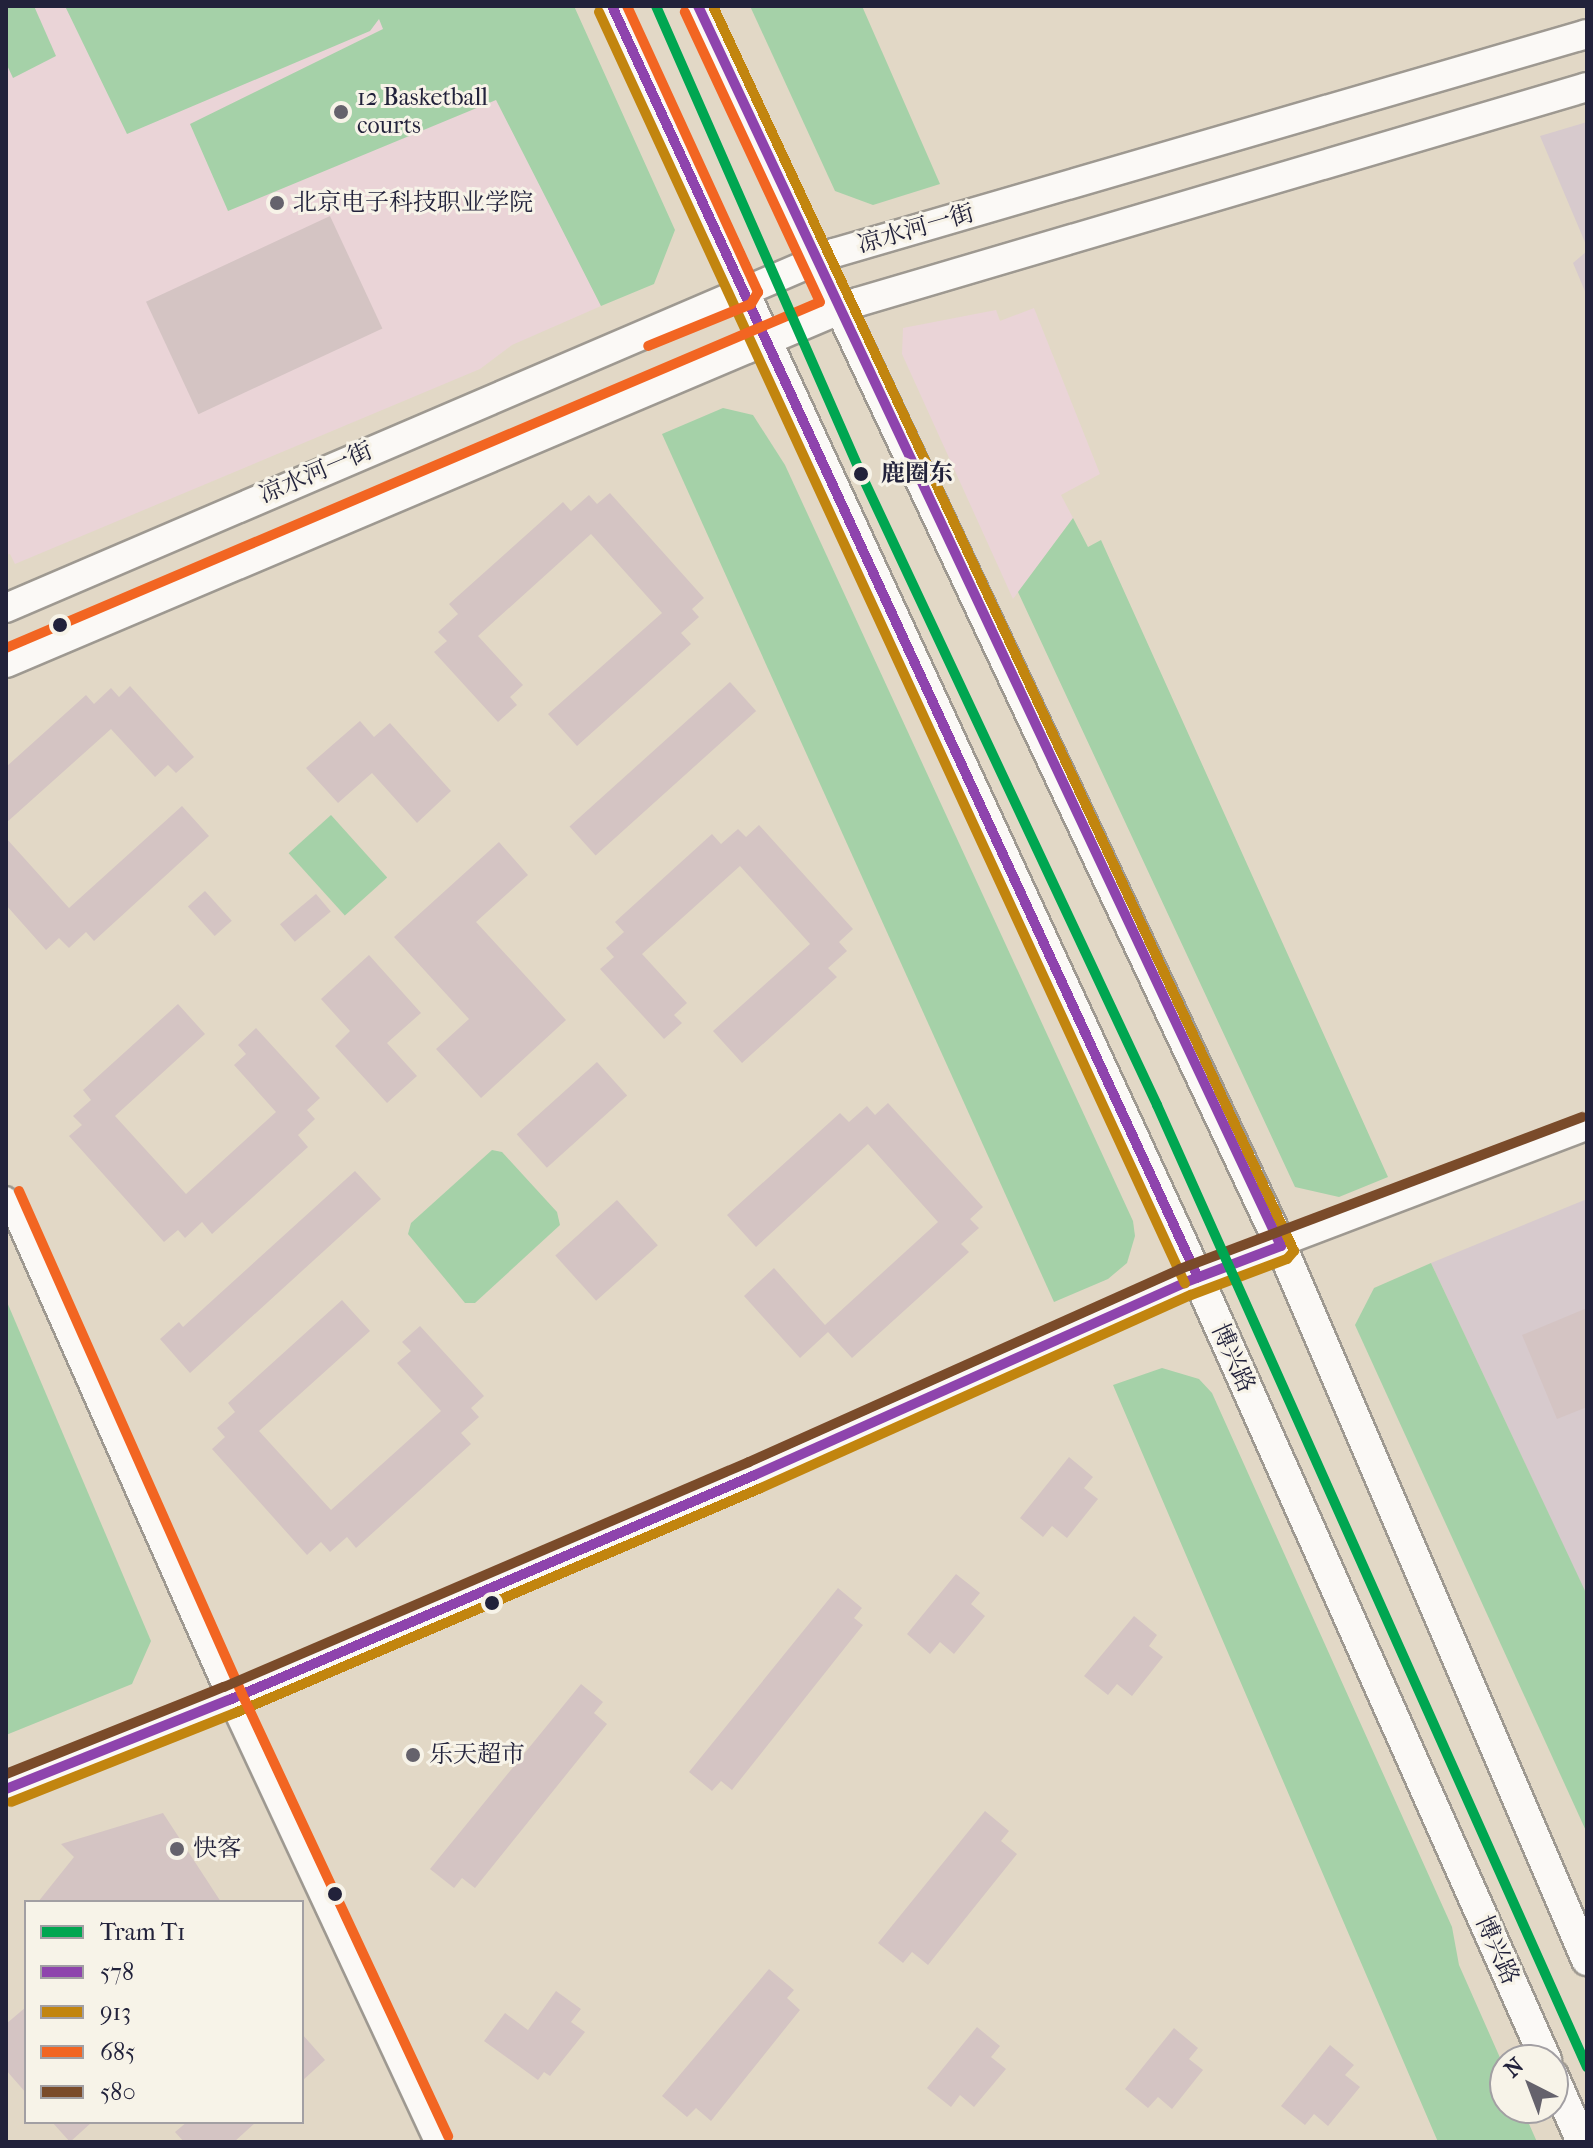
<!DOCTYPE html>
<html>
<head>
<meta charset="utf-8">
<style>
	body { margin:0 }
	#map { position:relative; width:1593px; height:2148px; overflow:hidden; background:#e2d8c6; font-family:"IM FELL French Canon","Noto Serif SC",serif }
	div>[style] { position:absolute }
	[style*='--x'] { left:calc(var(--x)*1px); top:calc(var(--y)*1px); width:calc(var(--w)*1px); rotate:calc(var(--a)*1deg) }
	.built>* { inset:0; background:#ead4d7 }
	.industrial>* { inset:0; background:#d7cacd }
	.green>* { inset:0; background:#a5d1a8; transform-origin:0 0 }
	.building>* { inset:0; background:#d4c4c3; transform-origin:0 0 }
	.roads { filter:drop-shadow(2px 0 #9e9991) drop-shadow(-2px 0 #9e9991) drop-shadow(0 2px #9e9991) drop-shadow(0 -2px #9e9991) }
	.minor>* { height:20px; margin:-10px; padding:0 10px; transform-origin:10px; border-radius:10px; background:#fbf9f6 }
	.secondary>* { height:28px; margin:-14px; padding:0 14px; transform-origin:14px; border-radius:14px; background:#fbf9f6 }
	.primary>* { height:30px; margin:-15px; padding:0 15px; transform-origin:15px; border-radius:15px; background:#fbf9f6 }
	.bus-1>* { height:10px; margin:-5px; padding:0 5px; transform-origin:5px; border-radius:5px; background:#8e44ad }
	.bus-2>* { height:10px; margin:-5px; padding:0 5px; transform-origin:5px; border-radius:5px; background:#c2850f }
	.bus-3>* { height:10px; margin:-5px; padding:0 5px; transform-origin:5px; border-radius:5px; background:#f26522 }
	.bus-4>* { height:10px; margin:-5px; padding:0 5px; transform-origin:5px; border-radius:5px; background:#7a4b2a }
	.tram-1>* { height:10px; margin:-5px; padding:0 5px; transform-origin:5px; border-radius:5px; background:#00a651 }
	.dots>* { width:22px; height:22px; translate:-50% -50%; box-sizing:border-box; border:4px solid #f7f3e8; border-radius:50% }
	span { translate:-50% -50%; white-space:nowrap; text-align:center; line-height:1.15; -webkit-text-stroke:6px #f7f3e8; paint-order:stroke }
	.poi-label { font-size:24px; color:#22223b }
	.left { translate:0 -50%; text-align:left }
	.street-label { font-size:24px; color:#22223b }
	.stop-label { font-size:24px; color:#22223b; font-weight:700 }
	.frame { position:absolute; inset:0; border:8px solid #22223b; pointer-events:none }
	.legend { position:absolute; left:24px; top:1900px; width:280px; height:224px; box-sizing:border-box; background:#f7f3e8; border:2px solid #a29fa3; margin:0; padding:10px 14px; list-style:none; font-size:24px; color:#22223b }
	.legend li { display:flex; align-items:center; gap:16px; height:40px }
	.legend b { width:40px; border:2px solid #a29fa3 }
	.north { position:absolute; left:1489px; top:2044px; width:80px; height:80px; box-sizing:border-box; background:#f7f3e8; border:2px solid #a29fa3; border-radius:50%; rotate:318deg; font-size:22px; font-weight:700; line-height:32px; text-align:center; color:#22223b }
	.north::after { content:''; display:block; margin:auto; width:28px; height:36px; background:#65626c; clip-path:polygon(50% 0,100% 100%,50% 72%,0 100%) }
</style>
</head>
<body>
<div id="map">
	<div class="built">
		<div style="clip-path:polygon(6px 6px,454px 6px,601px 306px,512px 345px,480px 369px,15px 564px,10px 554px,6px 555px)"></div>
		<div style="clip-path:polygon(1034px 308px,1100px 474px,1061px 495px,1073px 518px,1013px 599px,902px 354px,903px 328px,996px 310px,1000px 321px)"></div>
	</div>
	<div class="industrial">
		<div style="clip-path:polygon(1587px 122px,1587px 247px,1540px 136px)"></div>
		<div style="clip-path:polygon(1587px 251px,1587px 296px,1573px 263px)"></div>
		<div style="clip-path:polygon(1587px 1199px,1587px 1596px,1431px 1263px)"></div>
	</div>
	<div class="green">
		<div style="clip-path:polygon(6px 6px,34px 6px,56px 56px,13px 78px,6px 63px)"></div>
		<div style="clip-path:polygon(65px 6px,574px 6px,675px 230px,654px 284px,601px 306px,496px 100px,228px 211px,190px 124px,383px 29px,379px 19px,370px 31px,127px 134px)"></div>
		<div style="clip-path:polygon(750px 6px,862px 6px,940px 184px,873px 205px,835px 191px)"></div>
		<div style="clip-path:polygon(723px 408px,753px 415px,785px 465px,1133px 1221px,1135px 1236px,1127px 1263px,1108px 1279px,1054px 1302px,662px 434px)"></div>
		<div style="clip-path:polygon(1073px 518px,1088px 547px,1101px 540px,1388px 1177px,1339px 1197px,1295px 1187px,1018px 592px)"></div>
		<div style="left:331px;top:815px;width:84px;height:57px;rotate:48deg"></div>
		<div style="clip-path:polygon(492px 1150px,502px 1152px,557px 1212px,560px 1225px,475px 1303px,465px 1303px,408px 1234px,411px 1223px)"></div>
		<div style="clip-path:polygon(1431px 1263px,1587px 1595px,1587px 1833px,1355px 1325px,1374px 1288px)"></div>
		<div style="clip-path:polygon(7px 1302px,151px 1641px,132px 1684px,6px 1735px)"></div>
		<div style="clip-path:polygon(1162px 1368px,1199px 1379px,1212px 1393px,1452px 1927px,1459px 1965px,1505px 2069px,1505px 2108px,1522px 2108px,1537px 2142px,1438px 2142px,1113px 1385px)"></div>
	</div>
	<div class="building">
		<div style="left:330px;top:216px;width:124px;height:203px;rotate:65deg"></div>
		<div style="clip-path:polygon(610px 493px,704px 598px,692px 609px,699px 617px,681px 633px,691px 644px,577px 746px,548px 714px,662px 613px,591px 534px,478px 636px,523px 685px,510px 697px,517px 705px,498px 722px,434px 652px,447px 641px,438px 632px,458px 614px,449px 604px,563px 502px,571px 511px,589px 495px,597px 504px)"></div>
		<div style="left:730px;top:682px;width:39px;height:216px;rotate:48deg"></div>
		<div style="clip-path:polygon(130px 686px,194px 757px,176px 773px,168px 765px,155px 777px,111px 729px,6px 823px,6px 767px,86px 695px,94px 704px,111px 688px,119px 697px)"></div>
		<div style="clip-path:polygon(360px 721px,374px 737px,390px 723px,451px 791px,417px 823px,372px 773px,338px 803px,306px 768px)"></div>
		<div style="clip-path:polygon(182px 806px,209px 836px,94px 941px,86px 932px,69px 948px,59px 938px,46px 950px,6px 905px,6px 838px,69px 908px)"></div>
		<div style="clip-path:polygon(759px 825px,853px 929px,839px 942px,847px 951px,828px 968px,837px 977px,742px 1063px,713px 1031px,810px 944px,740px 866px,642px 954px,687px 1003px,674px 1015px,682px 1023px,664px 1039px,600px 969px,614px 957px,606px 948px,624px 932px,615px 922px,712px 834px,721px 844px,738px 829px,746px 837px)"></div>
		<div style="clip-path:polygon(499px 842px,528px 875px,476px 922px,566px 1020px,481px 1098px,436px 1049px,469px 1019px,394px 937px)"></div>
		<div style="left:205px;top:891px;width:40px;height:23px;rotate:48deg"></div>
		<div style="left:316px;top:894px;width:23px;height:47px;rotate:50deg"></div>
		<div style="clip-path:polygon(369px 955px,421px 1013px,387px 1043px,417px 1076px,387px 1103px,335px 1046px,350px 1031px,321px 999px)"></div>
		<div style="clip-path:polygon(178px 1004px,205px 1034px,115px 1116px,186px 1194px,276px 1112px,234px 1065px,246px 1054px,238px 1045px,256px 1028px,320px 1098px,307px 1110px,315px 1119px,298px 1135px,308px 1147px,212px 1234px,202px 1222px,185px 1238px,178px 1230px,164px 1242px,69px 1136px,82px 1125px,73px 1116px,91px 1100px,83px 1090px)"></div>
		<div style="left:597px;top:1062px;width:45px;height:108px;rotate:48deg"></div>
		<div style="clip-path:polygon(888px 1103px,983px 1207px,970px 1219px,979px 1228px,961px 1244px,969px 1252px,852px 1358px,828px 1332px,800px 1358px,744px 1296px,774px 1268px,825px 1325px,938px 1222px,868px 1144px,756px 1247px,727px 1215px,840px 1113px,849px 1122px,867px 1106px,875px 1115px)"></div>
		<div style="clip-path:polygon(355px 1171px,381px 1199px,190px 1373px,160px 1339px,179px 1322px,183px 1327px)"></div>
		<div style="left:617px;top:1200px;width:61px;height:83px;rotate:48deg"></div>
		<div style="clip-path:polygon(342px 1300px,370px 1331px,259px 1431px,331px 1510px,441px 1411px,397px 1363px,411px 1351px,402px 1342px,420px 1326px,484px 1396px,471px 1408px,479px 1417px,461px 1433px,471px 1444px,356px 1548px,347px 1537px,330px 1552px,321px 1542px,307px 1555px,212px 1449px,225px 1437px,217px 1428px,235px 1412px,228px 1403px)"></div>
		<div style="clip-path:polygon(1587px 1308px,1587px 1407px,1557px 1419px,1522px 1335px)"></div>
		<div style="clip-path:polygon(1069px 1457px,1093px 1477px,1084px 1488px,1098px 1499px,1067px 1538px,1052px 1526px,1043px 1537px,1020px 1518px)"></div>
		<div style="clip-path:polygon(956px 1574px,980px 1593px,971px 1604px,985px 1616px,954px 1654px,940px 1642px,930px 1654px,907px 1634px)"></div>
		<div style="clip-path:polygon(838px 1588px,862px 1608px,854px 1618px,863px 1625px,732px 1790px,721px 1781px,712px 1791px,689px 1772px)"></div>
		<div style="clip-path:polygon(1134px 1616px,1157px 1635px,1149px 1646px,1163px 1657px,1132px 1696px,1117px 1684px,1108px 1695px,1084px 1676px)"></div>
		<div style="clip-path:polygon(581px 1684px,603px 1702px,594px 1713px,607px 1724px,475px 1888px,462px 1878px,454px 1888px,430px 1869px)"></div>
		<div style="clip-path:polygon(985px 1811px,1009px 1831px,1001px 1841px,1017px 1854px,928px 1965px,912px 1952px,903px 1963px,878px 1943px)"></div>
		<div style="clip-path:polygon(163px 1813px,221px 1902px,38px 1902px,74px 1857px,61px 1844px)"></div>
		<div style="clip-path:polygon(769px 1969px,794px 1990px,787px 1998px,800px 2010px,711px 2121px,696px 2108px,687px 2117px,662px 2096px)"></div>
		<div style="clip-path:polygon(556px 1991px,581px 2009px,571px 2022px,585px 2032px,550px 2076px,544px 2072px,538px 2080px,484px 2041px,505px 2013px,528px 2030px)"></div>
		<div style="clip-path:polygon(26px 2007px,26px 2093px,6px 2070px,6px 2024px)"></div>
		<div style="clip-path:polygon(977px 2027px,1000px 2046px,991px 2057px,1006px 2069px,974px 2107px,960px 2095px,951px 2107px,927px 2088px)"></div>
		<div style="clip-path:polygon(1174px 2028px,1198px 2048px,1189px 2059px,1203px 2070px,1172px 2109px,1158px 2097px,1148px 2108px,1125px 2089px)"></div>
		<div style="clip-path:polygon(302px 2034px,325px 2060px,302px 2081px)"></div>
		<div style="clip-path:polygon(1330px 2045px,1354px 2065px,1345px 2075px,1360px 2087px,1328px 2126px,1314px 2114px,1305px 2125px,1281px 2106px)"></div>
		<div style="clip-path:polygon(52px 2122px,92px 2122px,70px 2142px)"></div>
		<div style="clip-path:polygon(187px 2122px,256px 2122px,234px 2142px,184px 2142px,175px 2132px)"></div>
	</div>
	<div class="roads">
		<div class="minor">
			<div style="--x:6;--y:1197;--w:550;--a:66.09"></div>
			<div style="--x:229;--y:1700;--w:488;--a:65"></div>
			<div style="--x:6;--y:1789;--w:240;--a:-21.8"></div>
			<div style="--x:229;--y:1700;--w:572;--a:-23.16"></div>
			<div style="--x:755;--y:1475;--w:472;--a:-24.1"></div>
			<div style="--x:1186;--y:1282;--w:429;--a:-20.8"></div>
		</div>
		<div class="secondary">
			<div style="--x:6;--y:608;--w:901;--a:-23.21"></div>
			<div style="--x:834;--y:253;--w:784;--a:-16.22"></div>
			<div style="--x:6;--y:663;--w:925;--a:-22.96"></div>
			<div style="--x:858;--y:302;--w:760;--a:-16.43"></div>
		</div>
		<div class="primary">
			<div style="--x:612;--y:6;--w:1400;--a:65.26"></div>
			<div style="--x:1198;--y:1278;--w:856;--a:66.01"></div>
			<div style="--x:698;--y:6;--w:1370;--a:64.82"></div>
			<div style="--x:1281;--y:1246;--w:777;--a:66.8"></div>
			<div style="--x:1553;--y:2076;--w:72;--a:66.3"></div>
		</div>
	</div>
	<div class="bus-1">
		<div style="--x:612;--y:6;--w:1400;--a:65.26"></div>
		<div style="--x:6;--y:1789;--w:240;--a:-21.8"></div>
		<div style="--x:229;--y:1700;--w:572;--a:-23.16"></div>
		<div style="--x:755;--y:1475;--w:472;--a:-24.1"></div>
		<div style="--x:1186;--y:1282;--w:102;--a:-20.8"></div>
		<div style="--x:1281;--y:1246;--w:1370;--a:-115.18"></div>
	</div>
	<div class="bus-2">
		<div style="--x:599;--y:12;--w:1400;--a:65.26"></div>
		<div style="--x:11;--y:1802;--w:241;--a:-21.7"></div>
		<div style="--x:235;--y:1713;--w:572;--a:-23.16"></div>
		<div style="--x:761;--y:1488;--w:471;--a:-24.2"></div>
		<div style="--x:1191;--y:1295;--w:103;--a:-20.6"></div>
		<div style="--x:1287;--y:1259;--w:11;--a:-49"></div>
		<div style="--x:1294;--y:1251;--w:1374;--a:-115.02"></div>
	</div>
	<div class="bus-3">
		<div style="--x:627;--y:6;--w:315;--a:65.4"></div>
		<div style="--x:758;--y:292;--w:14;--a:120"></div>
		<div style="--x:751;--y:304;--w:111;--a:157.8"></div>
		<div style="--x:6;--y:648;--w:884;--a:-23.03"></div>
		<div style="--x:820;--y:302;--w:320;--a:-115"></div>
		<div style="--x:19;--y:1191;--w:550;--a:66.09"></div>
		<div style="--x:242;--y:1694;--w:488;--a:65"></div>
	</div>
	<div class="bus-4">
		<div style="--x:6;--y:1774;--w:235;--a:-21.8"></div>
		<div style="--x:224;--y:1687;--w:571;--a:-23.2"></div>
		<div style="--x:749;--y:1462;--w:472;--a:-24.1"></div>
		<div style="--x:1180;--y:1269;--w:430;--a:-20.7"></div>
	</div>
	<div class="tram-1">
		<div style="--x:656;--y:6;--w:513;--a:66.33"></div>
		<div style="--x:862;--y:476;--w:695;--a:64.87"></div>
		<div style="--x:1157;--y:1105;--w:1054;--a:65.92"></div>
	</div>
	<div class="dots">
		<div style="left:341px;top:112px;background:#65626c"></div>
		<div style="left:277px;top:203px;background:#65626c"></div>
		<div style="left:861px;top:474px;background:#22223b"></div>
		<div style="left:60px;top:625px;background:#22223b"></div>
		<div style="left:492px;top:1603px;background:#22223b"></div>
		<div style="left:413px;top:1755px;background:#65626c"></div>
		<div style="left:177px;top:1849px;background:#65626c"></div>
		<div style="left:335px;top:1894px;background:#22223b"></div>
	</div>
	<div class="poi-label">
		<span class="left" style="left:357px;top:112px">12 Basketball<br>courts</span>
		<span class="left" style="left:293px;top:203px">北京电子科技职业学院</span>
		<span class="left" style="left:429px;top:1755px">乐天超市</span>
		<span class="left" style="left:193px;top:1849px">快客</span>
	</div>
	<div class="street-label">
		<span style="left:916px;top:229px;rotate:-16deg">凉水河一街</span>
		<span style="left:316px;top:473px;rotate:-23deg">凉水河一街</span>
		<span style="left:1233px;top:1358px;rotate:66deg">博兴路</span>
		<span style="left:1497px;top:1950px;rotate:66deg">博兴路</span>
	</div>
	<div class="stop-label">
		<span class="left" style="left:881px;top:474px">鹿圈东</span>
	</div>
	<div class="frame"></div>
	<ul class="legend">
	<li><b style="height:10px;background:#00a651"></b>Tram T1</li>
	<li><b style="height:10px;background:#8e44ad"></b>578</li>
	<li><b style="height:10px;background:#c2850f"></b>913</li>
	<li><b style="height:10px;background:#f26522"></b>685</li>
	<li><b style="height:10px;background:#7a4b2a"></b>580</li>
	</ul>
	<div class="north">N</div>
</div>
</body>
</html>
